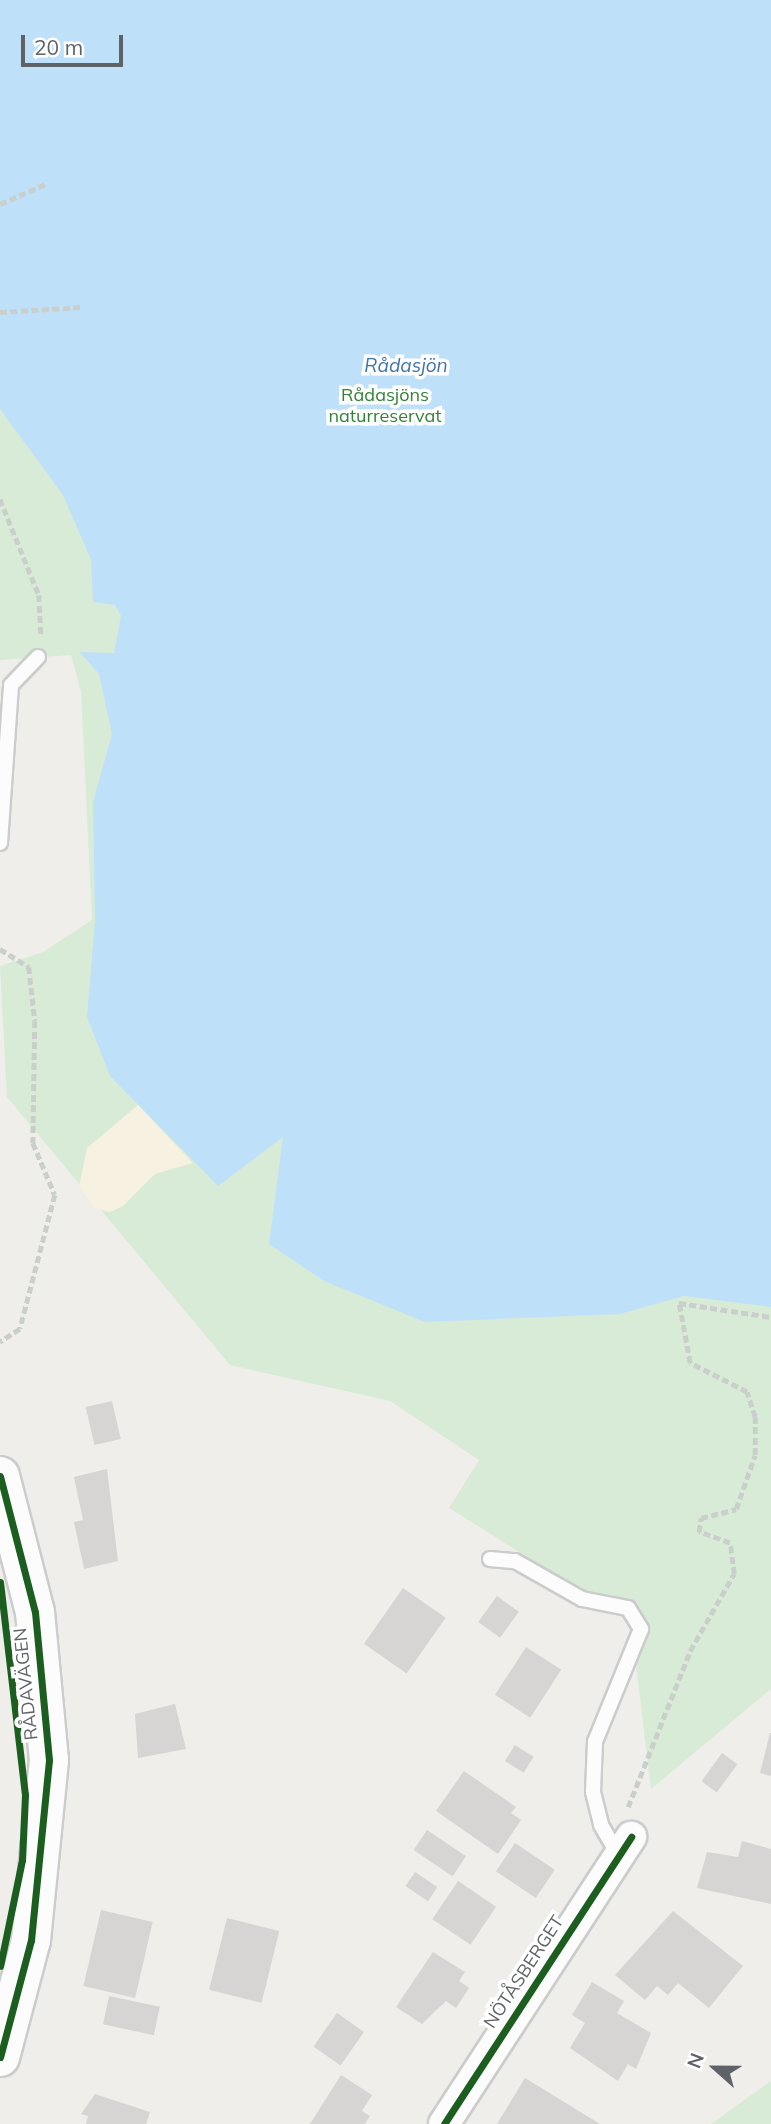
<!DOCTYPE html>
<html>
<head>
<meta charset="utf-8">
<style>
	body { margin:0 }
	#map { position:relative; width:771px; height:2124px; overflow:hidden; background:#efeeea; font-family:Mulish,sans-serif }
	div>[style] { position:absolute }
	[style*='--x'] { left:calc(var(--x)*1px); top:calc(var(--y)*1px); width:calc(var(--w)*1px); rotate:calc(var(--a)*1deg) }
	.green>* { inset:0; background:#d8ebd6 }
	.sand>* { inset:0; background:#f6f1e1 }
	.water>* { inset:0; background:#bfe0f9 }
	.building>* { inset:0; background:#d6d5d3; transform-origin:0 0 }
	.path>* { height:4.5px; margin-top:-2.25px; transform-origin:0; background:repeating-linear-gradient(90deg,#cacfcc 0 7px,transparent 0 10.5px) }
	.roads { filter:drop-shadow(2px 0 #cbcccc) drop-shadow(-2px 0 #cbcccc) drop-shadow(0 2px #cbcccc) drop-shadow(0 -2px #cbcccc) }
	.lane>* { height:14px; margin:-7px; padding:0 7px; transform-origin:7px; border-radius:7px; background:#fdfcfc }
	.street>* { height:30px; margin:-15px; padding:0 15px; transform-origin:15px; border-radius:15px; background:#fdfcfc }
	.secondary>* { height:38px; margin:-19px; padding:0 19px; transform-origin:19px; border-radius:19px; background:#fdfcfc }
	.cycleway>* { height:7px; margin:-3.5px; padding:0 3.5px; transform-origin:3.5px; border-radius:3.5px; background:#1b5e20 }
	span { translate:-50% -50%; white-space:nowrap; text-align:center; line-height:1.15; -webkit-text-stroke:7px #fff; paint-order:stroke }
	.park-label { font-size:18px; color:#348238 }
	.street-label { font-size:18px; color:#5f6368 }
	.water-label { font-size:19px; color:#4174aa; font-style:italic }
	.north { position:absolute; left:680px; top:2033px; width:70px; height:70px; -webkit-text-stroke:5px #fff; paint-order:stroke; rotate:291deg; font-size:19px; font-weight:700; line-height:28px; text-align:center; color:#5f6368 }
	.north::after { content:''; display:block; margin:auto; width:24px; height:32px; background:#5f6368; clip-path:polygon(50% 0,100% 100%,50% 72%,0 100%) }
	.scale { position:absolute; left:21px; top:35px; width:102px; height:32px; box-sizing:border-box; border:4px solid #5f6368; border-top:0; padding-left:9px; font-size:21px; line-height:24px; white-space:nowrap; color:#5f6368; -webkit-text-stroke:5px #fff; paint-order:stroke }
</style>
</head>
<body>
<div id="map">
	<div class="green">
		<div style="clip-path:polygon(0 0,771px 0,771px 1689px,651px 1789px,631px 1622px,449px 1508px,479px 1460px,390px 1401px,230px 1365px,7px 1097px,0 966px,43px 952px,92px 920px,81px 692px,71px 655px,0 660px)"></div>
		<div style="clip-path:polygon(771px 2081px,771px 2124px,711px 2124px)"></div>
	</div>
	<div class="sand">
		<div style="clip-path:polygon(138px 1105px,193px 1163px,155px 1174px,123px 1206px,110px 1212px,94px 1208px,79px 1187px,87px 1148px)"></div>
	</div>
	<div class="water">
		<div style="clip-path:polygon(0 0,771px 0,771px 1307px,684px 1296px,620px 1314px,425px 1322px,324px 1281px,269px 1244px,283px 1137px,218px 1186px,110px 1076px,87px 1017px,95px 921px,93px 802px,112px 734px,99px 674px,80px 652px,114px 653px,121px 616px,115px 605px,93px 602px,91px 560px,63px 495px,0 409px)"></div>
	</div>
	<div class="building">
		<div style="left:112px;top:1401px;width:39px;height:27px;rotate:77deg"></div>
		<div style="clip-path:polygon(107px 1469px,118px 1561px,84px 1569px,74px 1522px,83px 1520px,74px 1477px)"></div>
		<div style="left:403px;top:1588px;width:52px;height:68px;rotate:35deg"></div>
		<div style="left:497px;top:1596px;width:27px;height:32px;rotate:36deg"></div>
		<div style="left:526px;top:1647px;width:42px;height:57px;rotate:33deg"></div>
		<div style="clip-path:polygon(175px 1704px,186px 1749px,138px 1758px,135px 1714px)"></div>
		<div style="clip-path:polygon(770px 1733px,771px 1733px,771px 1776px,760px 1773px)"></div>
		<div style="left:515px;top:1745px;width:22px;height:19px;rotate:32deg"></div>
		<div style="left:722px;top:1753px;width:19px;height:35px;rotate:36deg"></div>
		<div style="clip-path:polygon(464px 1771px,516px 1807px,511px 1813px,521px 1820px,498px 1854px,436px 1811px)"></div>
		<div style="left:427px;top:1830px;width:47px;height:24px;rotate:34deg"></div>
		<div style="clip-path:polygon(742px 1841px,771px 1849px,771px 1904px,697px 1888px,707px 1852px,738px 1857px)"></div>
		<div style="left:515px;top:1843px;width:48px;height:34px;rotate:34deg"></div>
		<div style="left:415px;top:1872px;width:27px;height:17px;rotate:34deg"></div>
		<div style="left:458px;top:1881px;width:46px;height:46px;rotate:34deg"></div>
		<div style="left:101px;top:1910px;width:53px;height:78px;rotate:13deg"></div>
		<div style="clip-path:polygon(673px 1911px,743px 1966px,709px 2008px,678px 1983px,668px 1995px,657px 1986px,645px 2000px,615px 1975px)"></div>
		<div style="left:227px;top:1918px;width:54px;height:74px;rotate:14deg"></div>
		<div style="clip-path:polygon(433px 1952px,465px 1972px,459px 1981px,469px 1988px,456px 2008px,446px 2001px,422px 2024px,396px 2007px)"></div>
		<div style="clip-path:polygon(592px 1982px,624px 2001px,617px 2013px,651px 2033px,636px 2069px,628px 2064px,618px 2081px,570px 2048px,585px 2023px,572px 2015px)"></div>
		<div style="left:109px;top:1996px;width:52px;height:29px;rotate:12deg"></div>
		<div style="left:337px;top:2013px;width:33px;height:41px;rotate:35deg"></div>
		<div style="clip-path:polygon(341px 2075px,372px 2095px,362px 2111px,370px 2116px,365px 2124px,310px 2124px)"></div>
		<div style="clip-path:polygon(525px 2078px,600px 2124px,497px 2124px)"></div>
		<div style="clip-path:polygon(95px 2094px,150px 2112px,146px 2124px,86px 2124px,88px 2116px,81px 2114px)"></div>
	</div>
	<div class="path">
		<div style="--x:0;--y:204;--w:52;--a:-23.6"></div>
		<div style="--x:0;--y:312;--w:83;--a:-3.4"></div>
		<div style="--x:0;--y:499;--w:104;--a:67.9"></div>
		<div style="--x:39;--y:595;--w:40;--a:87.1"></div>
		<div style="--x:0;--y:949;--w:34;--a:32"></div>
		<div style="--x:29;--y:967;--w:54;--a:83.7"></div>
		<div style="--x:35;--y:1021;--w:122;--a:90.9"></div>
		<div style="--x:33;--y:1143;--w:56;--a:67.1"></div>
		<div style="--x:55;--y:1195;--w:138;--a:104.6"></div>
		<div style="--x:20;--y:1329;--w:24;--a:147"></div>
		<div style="--x:628;--y:1807;--w:168;--a:-68.3"></div>
		<div style="--x:690;--y:1651;--w:89;--a:-60.3"></div>
		<div style="--x:734;--y:1574;--w:31;--a:-97"></div>
		<div style="--x:730;--y:1543;--w:33;--a:-160"></div>
		<div style="--x:699;--y:1532;--w:14;--a:-82"></div>
		<div style="--x:701;--y:1518;--w:36;--a:-14"></div>
		<div style="--x:736;--y:1509;--w:57;--a:-70.6"></div>
		<div style="--x:755;--y:1455;--w:38;--a:-90"></div>
		<div style="--x:755;--y:1417;--w:26;--a:-108"></div>
		<div style="--x:747;--y:1392;--w:64;--a:-153"></div>
		<div style="--x:690;--y:1363;--w:61;--a:-100.4"></div>
		<div style="--x:679;--y:1303;--w:93;--a:8.7"></div>
	</div>
	<div class="roads">
		<div class="lane">
			<div style="--x:0;--y:843;--w:158;--a:-86"></div>
			<div style="--x:11;--y:685;--w:39;--a:-46"></div>
			<div style="--x:490;--y:1559;--w:25;--a:5"></div>
			<div style="--x:515;--y:1561;--w:77;--a:29.6"></div>
			<div style="--x:582;--y:1599;--w:47;--a:11.1"></div>
			<div style="--x:628;--y:1608;--w:25;--a:58"></div>
			<div style="--x:641;--y:1629;--w:122;--a:112.2"></div>
			<div style="--x:595;--y:1742;--w:50;--a:92.3"></div>
			<div style="--x:593;--y:1792;--w:34;--a:76"></div>
			<div style="--x:601;--y:1825;--w:34;--a:60"></div>
		</div>
		<div class="street">
			<div style="--x:444;--y:2124;--w:343;--a:-56.9"></div>
		</div>
		<div class="secondary">
			<div style="--x:0;--y:1476;--w:140;--a:75.6"></div>
			<div style="--x:35;--y:1612;--w:149;--a:84.6"></div>
			<div style="--x:49;--y:1760;--w:181;--a:95.7"></div>
			<div style="--x:31;--y:1940;--w:121;--a:104.8"></div>
		</div>
	</div>
	<div class="cycleway">
		<div style="--x:0;--y:1476;--w:140;--a:75.6"></div>
		<div style="--x:35;--y:1612;--w:149;--a:84.6"></div>
		<div style="--x:49;--y:1760;--w:181;--a:95.7"></div>
		<div style="--x:31;--y:1940;--w:121;--a:104.8"></div>
		<div style="--x:0;--y:1582;--w:214;--a:83.3"></div>
		<div style="--x:25;--y:1795;--w:65;--a:92.6"></div>
		<div style="--x:22;--y:1860;--w:108;--a:101.7"></div>
		<div style="--x:444;--y:2124;--w:343;--a:-56.9"></div>
	</div>
	<div class="park-label">
		<span style="left:385px;top:406px">Rådasjöns<br>naturreservat</span>
	</div>
	<div class="street-label">
		<span style="left:26px;top:1684px;rotate:-96deg">RÅDAVÄGEN</span>
		<span style="left:524px;top:1972px;rotate:-57deg">NÖTÅSBERGET</span>
	</div>
	<div class="water-label">
		<span style="left:406px;top:366px">Rådasjön</span>
	</div>
	<div class="north">N</div>
	<div class="scale">20 m</div>
</div>
</body>
</html>
